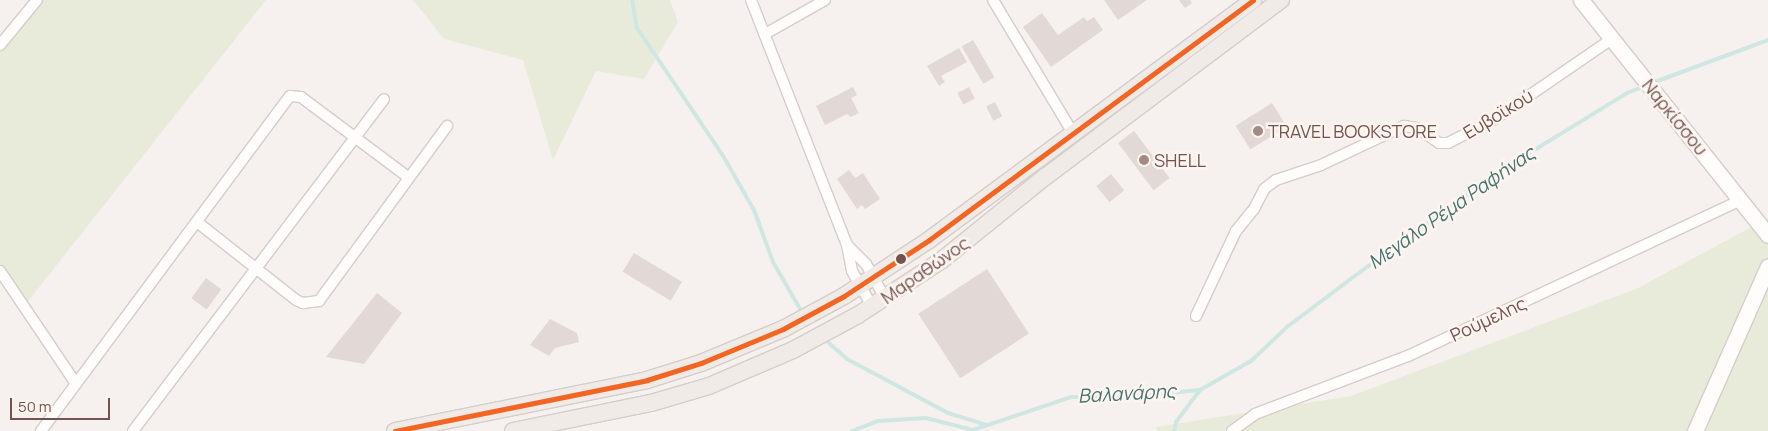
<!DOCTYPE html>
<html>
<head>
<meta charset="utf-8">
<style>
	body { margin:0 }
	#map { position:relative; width:1768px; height:431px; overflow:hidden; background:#f6f1ee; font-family:Manrope,sans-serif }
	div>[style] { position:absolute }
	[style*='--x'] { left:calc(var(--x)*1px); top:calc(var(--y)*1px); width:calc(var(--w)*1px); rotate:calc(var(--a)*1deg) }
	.green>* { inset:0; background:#e8ebda }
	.stream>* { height:4px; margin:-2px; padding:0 2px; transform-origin:2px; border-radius:2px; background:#d0e6e3 }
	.building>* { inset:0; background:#e2d9d6; transform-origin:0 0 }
	.roads { filter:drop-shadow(1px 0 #d5cdca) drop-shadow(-1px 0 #d5cdca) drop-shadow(0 1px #d5cdca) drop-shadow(0 -1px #d5cdca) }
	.street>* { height:10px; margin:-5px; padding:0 5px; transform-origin:5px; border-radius:5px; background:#fefdfc }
	.secondary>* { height:15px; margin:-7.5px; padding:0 7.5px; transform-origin:7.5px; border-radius:7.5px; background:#fefdfc }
	.primary>* { height:16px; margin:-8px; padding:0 8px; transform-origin:8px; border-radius:8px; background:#f1ebe7 }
	.bus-1>* { height:5px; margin:-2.5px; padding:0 2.5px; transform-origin:2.5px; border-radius:2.5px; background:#f26522 }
	.dots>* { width:14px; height:14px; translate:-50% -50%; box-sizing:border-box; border:2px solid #fdf4f0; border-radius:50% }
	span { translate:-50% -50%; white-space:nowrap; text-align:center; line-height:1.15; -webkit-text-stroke:5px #fdf4f0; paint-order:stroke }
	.street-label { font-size:18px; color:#715450 }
	.poi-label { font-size:18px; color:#715450 }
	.left { translate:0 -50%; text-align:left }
	.water-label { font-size:19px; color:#467470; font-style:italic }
	.scale { position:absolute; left:10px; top:398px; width:100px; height:22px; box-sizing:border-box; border:2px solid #715450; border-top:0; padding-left:6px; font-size:15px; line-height:18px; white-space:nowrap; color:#715450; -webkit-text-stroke:4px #fdf4f0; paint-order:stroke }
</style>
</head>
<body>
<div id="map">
	<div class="green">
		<div style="clip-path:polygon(42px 0,266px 0,26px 304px,0 265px,0 52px)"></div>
		<div style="clip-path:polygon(413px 0,670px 0,678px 22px,644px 79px,596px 71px,553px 160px,523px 60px,444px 39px)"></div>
		<div style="clip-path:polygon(1768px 218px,1768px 431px,1157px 431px,1156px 427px,1351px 396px,1638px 288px)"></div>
	</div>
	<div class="stream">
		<div style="--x:632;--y:0;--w:28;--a:80"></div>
		<div style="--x:637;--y:28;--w:152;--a:56"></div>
		<div style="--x:722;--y:154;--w:64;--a:60.3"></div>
		<div style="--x:754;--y:210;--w:55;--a:69.9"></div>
		<div style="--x:773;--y:262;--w:60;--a:60"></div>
		<div style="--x:1652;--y:83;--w:124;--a:-20.3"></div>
		<div style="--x:823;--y:338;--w:32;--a:41"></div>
		<div style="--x:847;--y:359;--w:115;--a:28.1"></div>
		<div style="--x:948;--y:413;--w:41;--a:17.1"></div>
		<div style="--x:852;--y:431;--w:28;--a:-21"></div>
		<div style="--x:878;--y:421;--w:48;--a:-3.6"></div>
		<div style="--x:926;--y:418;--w:49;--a:14.3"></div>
		<div style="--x:973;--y:430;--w:103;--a:-18.6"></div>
		<div style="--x:1071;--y:397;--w:49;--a:1.2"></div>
		<div style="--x:1120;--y:398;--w:80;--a:-5.7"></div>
		<div style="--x:1174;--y:431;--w:9;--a:-77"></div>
		<div style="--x:1176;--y:422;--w:40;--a:-53"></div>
		<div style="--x:1200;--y:390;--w:59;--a:-29.6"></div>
		<div style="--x:1251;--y:361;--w:50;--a:-43.4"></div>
		<div style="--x:1287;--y:327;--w:86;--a:-37"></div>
		<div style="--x:1356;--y:275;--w:174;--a:-35.9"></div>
		<div style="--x:1497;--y:173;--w:153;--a:-31.6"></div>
		<div style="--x:1627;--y:93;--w:19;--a:-21"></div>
	</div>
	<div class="building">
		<div style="clip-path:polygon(1104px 0,1147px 0,1118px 20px)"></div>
		<div style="clip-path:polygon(1179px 0,1190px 0,1192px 3px,1185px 8px)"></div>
		<div style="clip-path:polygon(1042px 13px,1058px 35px,1084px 17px,1087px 21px,1094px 17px,1103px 30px,1051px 67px,1023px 27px)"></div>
		<div style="left:973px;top:40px;width:43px;height:13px;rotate:60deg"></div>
		<div style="clip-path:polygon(959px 48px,967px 62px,941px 76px,945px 82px,939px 86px,927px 66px)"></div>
		<div style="clip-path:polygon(853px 87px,857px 95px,851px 98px,859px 113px,851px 117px,847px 114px,825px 125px,816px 106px)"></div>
		<div style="left:969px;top:87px;width:13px;height:13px;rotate:63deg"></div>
		<div style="left:995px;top:102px;width:16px;height:10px;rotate:63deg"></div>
		<div style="left:1272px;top:103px;width:28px;height:43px;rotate:58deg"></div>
		<div style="left:1134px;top:131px;width:59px;height:20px;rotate:53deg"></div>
		<div style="clip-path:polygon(849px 170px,855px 178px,863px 173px,880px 199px,865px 209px,862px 205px,857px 209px,837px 179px)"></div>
		<div style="left:1111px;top:174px;width:21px;height:19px;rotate:51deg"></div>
		<div style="left:634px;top:253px;width:56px;height:22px;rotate:31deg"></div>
		<div style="left:987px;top:269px;width:77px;height:82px;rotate:57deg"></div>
		<div style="left:206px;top:278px;width:19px;height:25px;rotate:36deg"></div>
		<div style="clip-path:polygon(377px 293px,402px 313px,364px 364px,326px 357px)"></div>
		<div style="clip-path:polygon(550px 319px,577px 333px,579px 342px,555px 348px,549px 356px,530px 345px)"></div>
	</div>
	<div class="roads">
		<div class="street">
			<div style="--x:751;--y:0;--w:263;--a:68.6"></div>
			<div style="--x:847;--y:245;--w:26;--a:79"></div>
			<div style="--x:852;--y:271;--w:40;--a:60.3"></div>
			<div style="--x:993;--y:0;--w:157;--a:59"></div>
			<div style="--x:765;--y:34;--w:69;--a:-29.5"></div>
			<div style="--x:0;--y:45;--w:58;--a:-50.6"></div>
			<div style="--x:197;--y:222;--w:126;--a:38.2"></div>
			<div style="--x:296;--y:300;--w:8;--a:23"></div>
			<div style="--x:303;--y:303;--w:16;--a:-7"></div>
			<div style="--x:319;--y:301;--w:217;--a:-53.8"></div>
			<div style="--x:847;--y:245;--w:27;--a:45"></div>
			<div style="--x:866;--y:264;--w:39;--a:61"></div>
			<div style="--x:0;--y:271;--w:134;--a:56"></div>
			<div style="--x:1196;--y:316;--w:94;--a:-64.8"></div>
			<div style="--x:1236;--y:231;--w:28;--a:-51"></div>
			<div style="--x:1254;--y:209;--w:22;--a:-63"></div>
			<div style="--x:1264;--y:189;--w:15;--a:-37"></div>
			<div style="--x:1276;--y:180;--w:47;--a:-18.4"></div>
			<div style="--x:1321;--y:165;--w:92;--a:-25.2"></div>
			<div style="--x:1404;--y:126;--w:13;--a:9"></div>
			<div style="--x:1417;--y:128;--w:27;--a:34"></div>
			<div style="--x:1439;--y:143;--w:9;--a:0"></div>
			<div style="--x:1448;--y:143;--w:53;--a:-27.1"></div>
			<div style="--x:1495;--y:119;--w:142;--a:-34.4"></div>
			<div style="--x:41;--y:431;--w:417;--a:-53.4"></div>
			<div style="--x:290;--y:96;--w:11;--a:5"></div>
			<div style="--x:301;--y:97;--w:134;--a:36.8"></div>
			<div style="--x:133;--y:431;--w:416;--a:-52.9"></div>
			<div style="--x:1232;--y:431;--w:29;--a:-36"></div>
			<div style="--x:1255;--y:414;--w:164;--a:-20.8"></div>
			<div style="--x:1408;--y:356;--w:368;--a:-25.1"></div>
		</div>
		<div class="secondary">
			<div style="--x:1581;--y:0;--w:300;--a:51.5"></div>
			<div style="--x:1695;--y:431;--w:180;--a:-66.1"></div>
		</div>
		<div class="primary">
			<div style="--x:395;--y:431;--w:257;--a:-11.4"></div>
			<div style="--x:647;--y:380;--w:57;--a:-17.5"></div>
			<div style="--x:701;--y:363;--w:89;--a:-22.5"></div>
			<div style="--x:783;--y:329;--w:69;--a:-28.4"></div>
			<div style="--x:844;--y:296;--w:102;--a:-33.4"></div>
			<div style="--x:929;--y:240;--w:403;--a:-36.5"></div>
			<div style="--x:513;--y:431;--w:141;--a:-11.5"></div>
			<div style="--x:651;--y:403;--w:60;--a:-16.3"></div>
			<div style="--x:709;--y:386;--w:91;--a:-23.2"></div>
			<div style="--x:793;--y:350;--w:74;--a:-28.3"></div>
			<div style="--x:858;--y:315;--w:100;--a:-33.2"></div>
			<div style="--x:942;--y:260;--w:132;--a:-38.9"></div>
			<div style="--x:1045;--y:177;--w:295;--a:-36.9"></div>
		</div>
	</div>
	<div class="bus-1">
		<div style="--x:395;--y:431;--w:257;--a:-11.4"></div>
		<div style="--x:647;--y:380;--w:57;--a:-17.5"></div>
		<div style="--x:701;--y:363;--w:89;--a:-22.5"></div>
		<div style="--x:783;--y:329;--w:69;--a:-28.4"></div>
		<div style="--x:844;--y:296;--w:102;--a:-33.4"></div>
		<div style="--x:929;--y:240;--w:403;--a:-36.5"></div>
	</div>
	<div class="dots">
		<div style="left:1258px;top:131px;background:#a08b87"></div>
		<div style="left:1144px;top:160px;background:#a08b87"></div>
		<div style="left:901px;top:259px;background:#715450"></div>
	</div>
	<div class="street-label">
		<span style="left:1498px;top:114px;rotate:-31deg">Ευβοϊκού</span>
		<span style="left:1675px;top:117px;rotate:51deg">Ναρκίσσου</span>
		<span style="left:925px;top:270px;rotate:-35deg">Μαραθώνος</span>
		<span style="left:1488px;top:319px;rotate:-25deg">Ρούμελης</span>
	</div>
	<div class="poi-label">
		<span class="left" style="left:1268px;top:131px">TRAVEL BOOKSTORE</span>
		<span class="left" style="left:1154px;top:160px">SHELL</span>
	</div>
	<div class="water-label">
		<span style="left:1452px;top:208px;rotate:-35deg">Μεγάλο Ρέμα Ραφήνας</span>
		<span style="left:1127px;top:394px;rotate:-3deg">Βαλανάρης</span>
	</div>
	<div class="scale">50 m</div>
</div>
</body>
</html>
